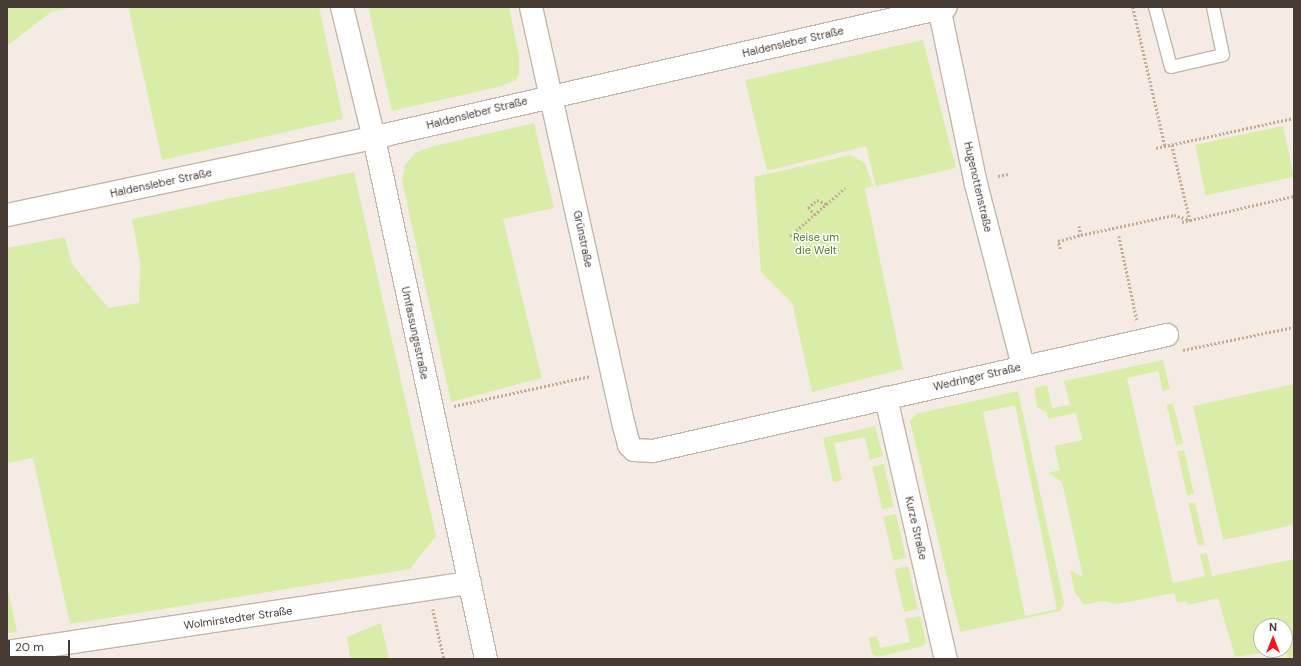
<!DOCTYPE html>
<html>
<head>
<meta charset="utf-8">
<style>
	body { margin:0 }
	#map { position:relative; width:1301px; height:666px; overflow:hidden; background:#f4ece4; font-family:"DM Sans",sans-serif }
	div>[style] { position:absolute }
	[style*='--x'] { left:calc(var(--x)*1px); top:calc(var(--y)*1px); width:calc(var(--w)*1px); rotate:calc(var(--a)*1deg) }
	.green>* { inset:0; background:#daeda8; transform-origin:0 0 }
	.path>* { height:2.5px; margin-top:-1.25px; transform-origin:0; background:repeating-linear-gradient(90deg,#c4ab95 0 2px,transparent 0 4px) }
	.roads { filter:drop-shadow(1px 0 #c3b5a8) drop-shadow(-1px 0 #c3b5a8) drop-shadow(0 1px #c3b5a8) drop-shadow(0 -1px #c3b5a8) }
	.service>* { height:12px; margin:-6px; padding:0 6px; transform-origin:6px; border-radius:6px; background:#fff }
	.minor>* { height:22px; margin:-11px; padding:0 11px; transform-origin:11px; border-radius:11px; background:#fff }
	span { translate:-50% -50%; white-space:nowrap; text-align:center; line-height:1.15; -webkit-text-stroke:3px #fff; paint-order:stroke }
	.street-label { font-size:11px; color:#473c33 }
	.park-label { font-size:11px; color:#547e20 }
	.frame { position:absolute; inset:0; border:8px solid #473c33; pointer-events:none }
	.north { position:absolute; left:1253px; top:618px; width:40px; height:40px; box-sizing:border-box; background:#fff; border:1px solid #b5b1ad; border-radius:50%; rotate:0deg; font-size:11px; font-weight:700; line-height:16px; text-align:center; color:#473c33 }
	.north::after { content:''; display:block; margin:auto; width:14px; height:18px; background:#ff1015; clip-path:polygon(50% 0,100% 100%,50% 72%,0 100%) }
	.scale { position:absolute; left:8px; top:640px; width:62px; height:18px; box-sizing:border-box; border:2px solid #473c33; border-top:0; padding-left:5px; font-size:12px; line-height:14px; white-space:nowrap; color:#473c33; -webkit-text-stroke:3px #fff; paint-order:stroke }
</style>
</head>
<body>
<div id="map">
	<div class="green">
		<div style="clip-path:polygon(7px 7px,74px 7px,51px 12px,7px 46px)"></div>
		<div style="clip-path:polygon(128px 7px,319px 7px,343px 119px,162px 160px)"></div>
		<div style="clip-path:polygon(368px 7px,509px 7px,519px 56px,519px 74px,516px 80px,502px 86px,392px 111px)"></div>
		<div style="clip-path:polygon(923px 40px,956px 168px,876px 186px,866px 146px,767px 171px,745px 80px)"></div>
		<div style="clip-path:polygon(534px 123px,554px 208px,503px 219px,542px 378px,451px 402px,402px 181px,405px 165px,415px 153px,430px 147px)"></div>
		<div style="left:1283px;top:126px;width:52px;height:90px;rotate:78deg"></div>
		<div style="clip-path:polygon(850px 155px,865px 163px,873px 186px,865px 189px,903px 369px,812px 392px,792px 303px,761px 272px,754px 177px)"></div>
		<div style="clip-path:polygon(354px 172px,436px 536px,410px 569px,70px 624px,33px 458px,7px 463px,7px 248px,65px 237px,72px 264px,108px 308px,139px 303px,140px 262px,132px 219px)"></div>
		<div style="clip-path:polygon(1163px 360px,1170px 389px,1163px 391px,1158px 371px,1127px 378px,1173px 583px,1205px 576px,1200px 554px,1207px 553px,1212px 576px,1294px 559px,1294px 659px,1287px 659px,1285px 626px,1261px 626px,1261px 650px,1280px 650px,1235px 657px,1218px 598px,1188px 605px,1186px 601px,1177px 603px,1174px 593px,1117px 604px,1101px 601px,1084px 605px,1075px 593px,1070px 570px,1083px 577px,1062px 482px,1048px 473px,1060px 470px,1054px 446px,1082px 440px,1076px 413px,1048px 419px,1047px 413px,1037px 407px,1034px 388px,1047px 385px,1052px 408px,1070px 405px,1064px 381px)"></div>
		<div style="clip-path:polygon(1294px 384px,1294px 525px,1223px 540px,1193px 406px)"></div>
		<div style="clip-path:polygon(evenodd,1018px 391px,1064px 603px,1060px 611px,960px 632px,910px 421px,916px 414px,1018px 391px,1015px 405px,1057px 609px,1025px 616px,983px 412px,1015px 405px)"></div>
		<div style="left:1173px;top:403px;width:42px;height:7px;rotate:76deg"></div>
		<div style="clip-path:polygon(875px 426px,883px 456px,870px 460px,865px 437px,834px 443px,842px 480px,833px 482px,823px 438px)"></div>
		<div style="left:1184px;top:450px;width:45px;height:7px;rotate:77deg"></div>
		<div style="left:884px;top:464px;width:44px;height:12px;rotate:77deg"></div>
		<div style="left:1195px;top:502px;width:44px;height:7px;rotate:77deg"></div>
		<div style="left:896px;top:514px;width:45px;height:13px;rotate:77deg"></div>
		<div style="left:908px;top:566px;width:44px;height:14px;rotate:77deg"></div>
		<div style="clip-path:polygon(7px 586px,17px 632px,7px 633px)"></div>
		<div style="clip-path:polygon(920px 616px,926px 642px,923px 646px,877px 657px,872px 654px,869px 638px,877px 636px,880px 648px,910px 642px,905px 619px)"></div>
		<div style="clip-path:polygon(381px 623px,389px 659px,347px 659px,350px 658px,347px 637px)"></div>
	</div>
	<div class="path">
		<div style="--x:1133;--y:7;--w:143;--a:77"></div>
		<div style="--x:1172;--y:145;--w:77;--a:76.5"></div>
		<div style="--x:1156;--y:148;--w:141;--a:-12.3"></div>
		<div style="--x:998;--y:176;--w:10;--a:-11"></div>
		<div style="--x:815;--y:215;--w:10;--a:-135"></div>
		<div style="--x:808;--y:208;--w:12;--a:-42"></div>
		<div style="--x:817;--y:200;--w:11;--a:22"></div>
		<div style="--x:1182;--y:222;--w:115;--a:-13.1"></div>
		<div style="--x:1079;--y:226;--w:9;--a:77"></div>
		<div style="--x:1081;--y:235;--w:95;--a:-12.1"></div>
		<div style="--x:1174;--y:215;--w:17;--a:17"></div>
		<div style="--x:790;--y:236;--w:73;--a:-41.1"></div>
		<div style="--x:1119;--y:236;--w:86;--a:77.9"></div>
		<div style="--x:1060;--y:249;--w:8;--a:-104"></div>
		<div style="--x:1058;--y:241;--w:24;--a:-15"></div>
		<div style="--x:1183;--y:350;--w:113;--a:-11.7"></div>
		<div style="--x:454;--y:406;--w:140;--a:-12.4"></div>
		<div style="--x:433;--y:609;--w:51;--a:77.6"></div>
	</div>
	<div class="roads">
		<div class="service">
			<div style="--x:1155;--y:7;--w:62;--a:75.1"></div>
			<div style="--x:1171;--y:67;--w:53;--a:-13"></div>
			<div style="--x:1223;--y:55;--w:49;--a:-101.8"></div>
		</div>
		<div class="minor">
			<div style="--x:342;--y:7;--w:135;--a:76.3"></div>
			<div style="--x:374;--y:138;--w:533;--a:77.87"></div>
			<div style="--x:531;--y:7;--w:429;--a:77.5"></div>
			<div style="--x:624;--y:426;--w:20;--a:75"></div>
			<div style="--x:629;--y:445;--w:7;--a:45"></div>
			<div style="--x:634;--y:450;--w:19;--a:3"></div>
			<div style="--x:653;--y:451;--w:527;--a:-12.72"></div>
			<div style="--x:939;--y:7;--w:181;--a:78.2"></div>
			<div style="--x:976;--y:184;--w:188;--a:75.5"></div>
			<div style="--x:7;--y:215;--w:386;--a:-11.9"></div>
			<div style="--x:385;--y:135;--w:575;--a:-12.85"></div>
			<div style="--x:886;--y:398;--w:268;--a:77.1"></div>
			<div style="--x:7;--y:652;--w:468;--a:-8.5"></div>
		</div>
	</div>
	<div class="street-label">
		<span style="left:793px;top:42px;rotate:-13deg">Haldensleber Straße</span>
		<span style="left:477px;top:113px;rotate:-14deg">Haldensleber Straße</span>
		<span style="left:161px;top:183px;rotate:-12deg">Haldensleber Straße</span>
		<span style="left:978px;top:187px;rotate:77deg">Hugenottenstraße</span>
		<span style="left:583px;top:239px;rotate:78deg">Grünstraße</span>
		<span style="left:415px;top:333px;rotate:78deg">Umfassungsstraße</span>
		<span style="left:977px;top:377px;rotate:-13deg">Wedringer Straße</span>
		<span style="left:916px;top:528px;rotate:77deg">Kurze Straße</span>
		<span style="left:238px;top:618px;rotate:-8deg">Wolmirstedter Straße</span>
	</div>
	<div class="park-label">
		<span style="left:816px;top:244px">Reise um<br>die Welt</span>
	</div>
	<div class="frame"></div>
	<div class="north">N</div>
	<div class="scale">20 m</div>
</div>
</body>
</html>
